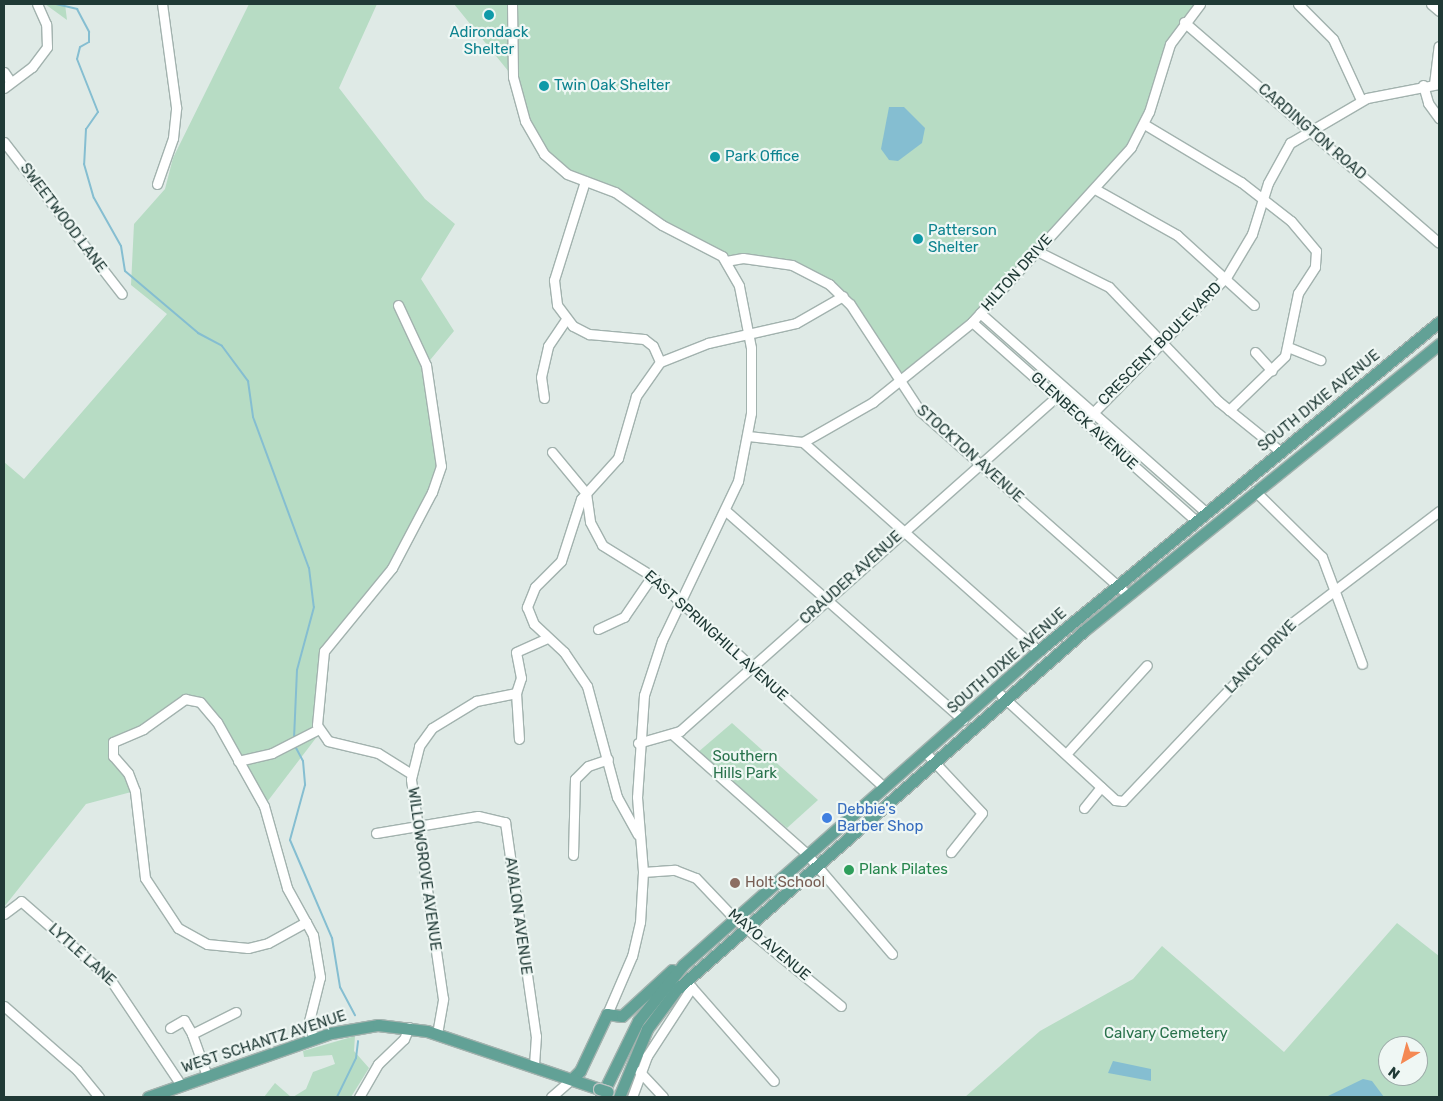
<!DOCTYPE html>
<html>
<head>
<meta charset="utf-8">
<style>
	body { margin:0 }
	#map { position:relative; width:1443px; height:1101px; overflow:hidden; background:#dfeae6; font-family:Rubik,sans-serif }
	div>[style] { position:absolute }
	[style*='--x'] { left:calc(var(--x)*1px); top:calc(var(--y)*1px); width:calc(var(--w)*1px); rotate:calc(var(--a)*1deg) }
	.green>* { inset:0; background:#b7dcc4 }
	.water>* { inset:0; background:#85bed1 }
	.stream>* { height:2px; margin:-1px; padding:0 1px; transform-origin:1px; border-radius:1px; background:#85bed1 }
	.roads { filter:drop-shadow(1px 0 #a2b2ae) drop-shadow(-1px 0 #a2b2ae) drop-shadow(0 1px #a2b2ae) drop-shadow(0 -1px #a2b2ae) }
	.minor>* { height:9px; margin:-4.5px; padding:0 4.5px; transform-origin:4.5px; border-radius:4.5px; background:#fff }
	.major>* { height:11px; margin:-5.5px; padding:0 5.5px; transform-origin:5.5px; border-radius:5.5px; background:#62a196 }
	.bridges { filter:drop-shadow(1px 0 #bcc4c3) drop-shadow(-1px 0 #bcc4c3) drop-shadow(0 1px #bcc4c3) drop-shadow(0 -1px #bcc4c3) }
	.major-bridge>* { height:11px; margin:-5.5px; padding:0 5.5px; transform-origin:5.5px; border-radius:5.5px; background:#62a196 }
	.dots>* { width:14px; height:14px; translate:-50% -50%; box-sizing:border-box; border:2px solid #eff7f4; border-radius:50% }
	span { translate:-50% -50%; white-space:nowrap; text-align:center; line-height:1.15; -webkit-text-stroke:4.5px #eff7f4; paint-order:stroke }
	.culture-label { font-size:15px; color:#0d838f }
	.left { translate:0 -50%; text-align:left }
	.street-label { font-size:15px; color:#203a36 }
	.park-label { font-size:15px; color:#29724c }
	.shop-label { font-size:15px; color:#366cbe }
	.leisure-label { font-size:15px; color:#27864d }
	.education-label { font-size:15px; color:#785e54 }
	.frame { position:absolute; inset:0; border:5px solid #203a36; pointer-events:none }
	.north { position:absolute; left:1378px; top:1036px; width:50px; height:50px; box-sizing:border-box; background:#eff7f4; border:1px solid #9caba8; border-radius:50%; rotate:217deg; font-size:14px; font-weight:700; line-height:20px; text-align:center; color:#203a36 }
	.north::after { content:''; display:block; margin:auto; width:18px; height:22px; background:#f48953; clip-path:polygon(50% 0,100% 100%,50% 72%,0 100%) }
</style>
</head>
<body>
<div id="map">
	<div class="green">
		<div style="clip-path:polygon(45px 4px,65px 4px,67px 20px)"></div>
		<div style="clip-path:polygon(249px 4px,377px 4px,339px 88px,425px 199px,455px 224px,421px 279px,454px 331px,426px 365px,441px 466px,392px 568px,327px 644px,319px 734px,264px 806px,225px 736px,195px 699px,161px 713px,111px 745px,135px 791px,86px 804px,4px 907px,4px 462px,24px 479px,167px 314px,131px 285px,134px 224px,165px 189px,173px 158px)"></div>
		<div style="clip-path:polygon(454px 4px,1200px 4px,1175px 34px,1138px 135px,972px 322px,898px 383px,850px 304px,802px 268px,726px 261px,623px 196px,575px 177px,536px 142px,513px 77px)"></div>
		<div style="clip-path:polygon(732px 723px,818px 800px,787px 828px,697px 753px)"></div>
		<div style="clip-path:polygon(evenodd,1397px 923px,1439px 956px,1439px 1097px,965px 1097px,1040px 1031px,1133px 979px,1162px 946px,1284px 1052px,1397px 923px,1388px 1046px,1418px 1046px,1418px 1076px,1388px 1076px,1388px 1046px)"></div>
		<div style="clip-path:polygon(355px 1036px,354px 1051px,369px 1068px,351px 1097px,293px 1097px,306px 1089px,313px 1072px,335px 1064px,332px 1055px,304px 1057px,303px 1051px)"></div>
		<div style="clip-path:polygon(275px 1083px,291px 1097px,264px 1097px)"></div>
	</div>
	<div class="water">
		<div style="clip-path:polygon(889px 107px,904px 107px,925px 128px,922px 143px,898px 161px,889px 160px,881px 149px)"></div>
		<div style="clip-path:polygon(1113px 1061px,1151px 1069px,1151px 1081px,1108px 1073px)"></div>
		<div style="clip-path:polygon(1363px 1079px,1372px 1081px,1384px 1097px,1326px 1097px)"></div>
	</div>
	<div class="stream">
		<div style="--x:56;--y:4;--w:22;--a:13"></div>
		<div style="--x:77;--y:9;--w:26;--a:62"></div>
		<div style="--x:89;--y:32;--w:10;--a:90"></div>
		<div style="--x:89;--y:42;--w:10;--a:151"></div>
		<div style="--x:80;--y:47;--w:12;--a:104"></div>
		<div style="--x:77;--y:59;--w:57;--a:68.4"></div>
		<div style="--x:98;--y:112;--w:21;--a:125"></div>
		<div style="--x:86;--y:129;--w:35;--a:93"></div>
		<div style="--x:84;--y:164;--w:35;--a:74"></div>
		<div style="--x:94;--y:198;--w:55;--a:60.6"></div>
		<div style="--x:121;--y:246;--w:25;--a:81"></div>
		<div style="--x:125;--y:271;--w:96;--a:40.3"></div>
		<div style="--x:198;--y:333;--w:27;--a:28"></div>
		<div style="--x:222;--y:346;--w:44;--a:53.4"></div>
		<div style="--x:248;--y:381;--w:36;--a:82"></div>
		<div style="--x:253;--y:417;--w:161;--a:69.7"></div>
		<div style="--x:309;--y:568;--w:39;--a:83"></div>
		<div style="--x:314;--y:607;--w:65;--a:105.1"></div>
		<div style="--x:297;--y:670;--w:69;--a:92.5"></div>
		<div style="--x:295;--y:746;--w:17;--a:62"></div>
		<div style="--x:303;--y:761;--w:24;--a:85"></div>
		<div style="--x:305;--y:785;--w:57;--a:105.3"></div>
		<div style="--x:290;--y:840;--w:107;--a:66.8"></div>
		<div style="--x:332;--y:938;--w:50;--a:80.7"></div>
		<div style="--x:340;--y:987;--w:32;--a:62"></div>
		<div style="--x:337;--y:1097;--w:43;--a:-64"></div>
		<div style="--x:356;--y:1058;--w:17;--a:-83"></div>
	</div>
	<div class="roads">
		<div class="minor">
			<div style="--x:512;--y:4;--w:73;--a:89.2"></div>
			<div style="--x:513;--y:77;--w:46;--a:74.7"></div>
			<div style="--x:525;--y:121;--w:38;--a:60"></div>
			<div style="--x:544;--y:154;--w:30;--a:41"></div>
			<div style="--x:567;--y:174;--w:51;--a:20.6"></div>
			<div style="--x:615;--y:192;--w:57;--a:35.1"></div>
			<div style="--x:662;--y:225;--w:68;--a:27.3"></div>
			<div style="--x:722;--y:256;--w:34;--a:60"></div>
			<div style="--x:739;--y:286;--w:63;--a:79"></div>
			<div style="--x:751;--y:348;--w:65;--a:90"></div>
			<div style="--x:751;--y:413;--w:69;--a:100.8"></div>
			<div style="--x:738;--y:481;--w:176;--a:115.5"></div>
			<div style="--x:662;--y:640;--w:58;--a:108.1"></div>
			<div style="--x:644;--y:695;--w:102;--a:93.9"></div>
			<div style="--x:637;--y:797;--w:75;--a:85.4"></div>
			<div style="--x:643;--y:872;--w:50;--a:93.4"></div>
			<div style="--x:640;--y:922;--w:35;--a:103"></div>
			<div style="--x:632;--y:956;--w:63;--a:113.3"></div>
			<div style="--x:1298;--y:4;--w:49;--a:45"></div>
			<div style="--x:1333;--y:39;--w:67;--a:65.3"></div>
			<div style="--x:1431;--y:4;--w:11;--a:41"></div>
			<div style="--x:1184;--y:22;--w:337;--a:40.9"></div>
			<div style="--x:4;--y:72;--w:11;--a:56"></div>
			<div style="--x:1434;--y:84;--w:38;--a:-83"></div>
			<div style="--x:1423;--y:85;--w:19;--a:74"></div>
			<div style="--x:1428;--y:103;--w:19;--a:54"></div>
			<div style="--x:4;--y:88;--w:35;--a:-37"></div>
			<div style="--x:32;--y:67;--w:25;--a:-53"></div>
			<div style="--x:47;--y:47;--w:23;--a:-92"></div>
			<div style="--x:46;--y:24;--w:22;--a:-114"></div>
			<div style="--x:1144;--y:124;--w:113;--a:30.9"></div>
			<div style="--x:1241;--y:182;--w:63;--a:38"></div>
			<div style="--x:1291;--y:221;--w:39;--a:50"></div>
			<div style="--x:1316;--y:251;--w:16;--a:94"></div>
			<div style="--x:1315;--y:267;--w:31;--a:123"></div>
			<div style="--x:1298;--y:293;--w:64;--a:101.7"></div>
			<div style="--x:1285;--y:356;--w:78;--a:136"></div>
			<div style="--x:4;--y:142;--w:192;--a:52.2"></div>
			<div style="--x:585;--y:181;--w:104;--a:107.4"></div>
			<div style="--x:554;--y:280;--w:25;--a:83"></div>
			<div style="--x:557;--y:305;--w:26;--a:53"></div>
			<div style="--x:573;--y:326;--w:18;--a:27"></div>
			<div style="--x:589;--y:334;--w:55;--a:5.2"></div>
			<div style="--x:644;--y:339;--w:11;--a:38"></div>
			<div style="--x:653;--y:346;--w:17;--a:66"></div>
			<div style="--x:660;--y:362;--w:42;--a:125.2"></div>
			<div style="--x:636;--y:396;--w:65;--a:106.2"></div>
			<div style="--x:618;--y:458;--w:55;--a:132.1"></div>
			<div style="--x:581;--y:499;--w:65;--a:107.9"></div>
			<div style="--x:561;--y:561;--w:37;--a:135"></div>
			<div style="--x:535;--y:587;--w:22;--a:112"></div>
			<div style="--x:527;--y:607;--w:18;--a:68"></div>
			<div style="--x:534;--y:624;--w:41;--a:43"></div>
			<div style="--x:564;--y:652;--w:41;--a:55.9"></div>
			<div style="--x:587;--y:686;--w:115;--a:74.9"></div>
			<div style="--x:617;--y:797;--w:43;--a:61.1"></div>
			<div style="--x:157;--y:184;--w:49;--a:-70.8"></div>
			<div style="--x:173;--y:138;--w:31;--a:-84"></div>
			<div style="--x:176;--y:107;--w:104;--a:-97.7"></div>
			<div style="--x:1095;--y:189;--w:94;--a:29.3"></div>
			<div style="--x:1177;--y:235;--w:104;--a:42.3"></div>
			<div style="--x:1037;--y:251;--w:80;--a:26.6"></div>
			<div style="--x:1109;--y:287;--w:158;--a:46.3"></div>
			<div style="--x:1218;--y:401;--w:80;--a:38.9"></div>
			<div style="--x:726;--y:261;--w:17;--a:-10"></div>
			<div style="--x:743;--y:258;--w:49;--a:8.1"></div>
			<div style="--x:792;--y:265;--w:42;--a:27.2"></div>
			<div style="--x:829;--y:284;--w:29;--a:44"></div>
			<div style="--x:850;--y:304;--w:128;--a:56.8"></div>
			<div style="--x:920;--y:411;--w:278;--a:41.5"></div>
			<div style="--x:398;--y:305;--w:66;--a:65"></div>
			<div style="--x:426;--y:365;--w:102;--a:81.6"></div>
			<div style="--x:441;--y:466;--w:28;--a:109"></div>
			<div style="--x:432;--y:492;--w:86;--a:117.8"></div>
			<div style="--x:392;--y:568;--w:107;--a:129.3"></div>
			<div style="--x:324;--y:651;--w:74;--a:95.4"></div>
			<div style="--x:317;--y:725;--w:19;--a:55"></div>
			<div style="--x:328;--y:741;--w:51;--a:13.5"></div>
			<div style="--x:378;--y:753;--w:40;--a:32"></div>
			<div style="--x:980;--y:313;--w:301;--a:41.4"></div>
			<div style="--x:972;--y:322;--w:300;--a:41.6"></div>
			<div style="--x:1288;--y:347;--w:35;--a:22"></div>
			<div style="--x:1255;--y:352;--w:25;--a:48"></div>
			<div style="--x:660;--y:362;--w:52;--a:-21.6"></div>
			<div style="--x:708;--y:343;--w:90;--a:-12.8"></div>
			<div style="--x:796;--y:323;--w:54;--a:-29.9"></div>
			<div style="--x:544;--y:398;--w:21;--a:-98"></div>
			<div style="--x:541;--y:377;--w:32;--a:-77"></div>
			<div style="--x:548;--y:346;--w:32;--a:-56"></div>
			<div style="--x:1084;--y:422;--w:204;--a:-45.6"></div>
			<div style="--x:1227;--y:276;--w:49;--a:-59.2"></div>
			<div style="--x:1252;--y:234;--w:53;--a:-72.6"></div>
			<div style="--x:1268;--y:183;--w:46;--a:-61.2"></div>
			<div style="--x:1290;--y:143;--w:89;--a:-30.3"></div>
			<div style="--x:1367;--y:98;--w:73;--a:-11"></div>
			<div style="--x:748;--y:436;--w:55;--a:6.2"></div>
			<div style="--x:803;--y:442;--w:81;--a:-29.7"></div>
			<div style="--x:873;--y:402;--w:127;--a:-38.9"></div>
			<div style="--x:972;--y:322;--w:236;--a:-47.7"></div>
			<div style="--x:1131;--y:147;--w:39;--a:-63"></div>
			<div style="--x:1149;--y:112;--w:71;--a:-72.8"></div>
			<div style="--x:1170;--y:44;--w:50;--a:-53.1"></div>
			<div style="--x:803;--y:442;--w:314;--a:41.6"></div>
			<div style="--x:552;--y:452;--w:53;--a:50.3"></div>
			<div style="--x:586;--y:493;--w:29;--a:82"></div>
			<div style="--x:590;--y:522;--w:26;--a:62"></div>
			<div style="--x:602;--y:545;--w:59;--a:31.8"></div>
			<div style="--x:652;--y:576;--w:314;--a:42.3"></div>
			<div style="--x:1255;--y:491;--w:94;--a:44.6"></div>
			<div style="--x:1322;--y:557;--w:114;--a:69.5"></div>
			<div style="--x:726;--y:511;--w:316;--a:41.4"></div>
			<div style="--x:598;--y:629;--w:29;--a:-25"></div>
			<div style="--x:624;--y:617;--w:50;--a:-55.7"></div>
			<div style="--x:516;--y:693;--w:46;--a:86.3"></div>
			<div style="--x:1001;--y:695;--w:155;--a:42.6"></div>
			<div style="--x:1115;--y:800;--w:8;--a:7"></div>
			<div style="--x:1123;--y:801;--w:247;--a:-46.5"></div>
			<div style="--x:1293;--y:622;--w:183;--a:-37.2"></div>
			<div style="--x:673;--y:735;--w:176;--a:41.6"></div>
			<div style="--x:805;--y:852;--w:134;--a:49.5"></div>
			<div style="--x:638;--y:743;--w:44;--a:-15.9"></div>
			<div style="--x:680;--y:731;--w:503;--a:-41.61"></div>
			<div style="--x:925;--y:752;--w:83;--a:46.9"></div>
			<div style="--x:982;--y:813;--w:50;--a:128.5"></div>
			<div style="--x:1066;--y:754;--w:120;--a:-47.7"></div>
			<div style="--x:238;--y:761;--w:35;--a:-13"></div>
			<div style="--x:272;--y:753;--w:51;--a:-27.1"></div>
			<div style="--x:1084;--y:808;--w:27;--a:-51"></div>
			<div style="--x:376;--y:833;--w:103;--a:-9.5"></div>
			<div style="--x:478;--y:816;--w:28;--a:13"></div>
			<div style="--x:505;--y:822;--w:216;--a:81.8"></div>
			<div style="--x:536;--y:1036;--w:28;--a:94"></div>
			<div style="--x:573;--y:855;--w:76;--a:-88.5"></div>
			<div style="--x:575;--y:779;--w:18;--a:-45"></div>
			<div style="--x:588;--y:766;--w:21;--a:-19"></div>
			<div style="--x:643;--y:872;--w:32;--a:-4"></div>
			<div style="--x:675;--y:870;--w:22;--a:21"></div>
			<div style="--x:696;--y:878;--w:57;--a:46.4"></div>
			<div style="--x:735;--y:919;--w:137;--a:39.4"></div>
			<div style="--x:4;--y:914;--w:21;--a:-37"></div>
			<div style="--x:21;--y:901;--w:118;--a:41.2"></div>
			<div style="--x:110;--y:979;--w:128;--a:56.2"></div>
			<div style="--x:306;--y:922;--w:43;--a:151.1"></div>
			<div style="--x:268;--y:943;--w:21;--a:166"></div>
			<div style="--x:248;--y:948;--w:41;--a:-174.4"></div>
			<div style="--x:207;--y:944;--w:33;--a:-151"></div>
			<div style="--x:178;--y:928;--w:60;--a:-123.4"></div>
			<div style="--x:145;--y:878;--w:88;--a:-96.6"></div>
			<div style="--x:135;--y:791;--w:19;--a:-111"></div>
			<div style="--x:128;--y:773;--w:23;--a:-131"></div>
			<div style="--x:113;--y:756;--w:14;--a:-90"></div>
			<div style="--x:113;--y:742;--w:33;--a:-23"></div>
			<div style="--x:143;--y:729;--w:52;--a:-35.5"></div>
			<div style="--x:185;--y:699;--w:15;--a:11"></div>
			<div style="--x:200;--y:702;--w:26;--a:50"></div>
			<div style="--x:217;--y:722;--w:96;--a:60.8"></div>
			<div style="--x:264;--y:806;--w:85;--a:74.3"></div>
			<div style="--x:287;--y:888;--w:39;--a:61"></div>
			<div style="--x:306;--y:922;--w:15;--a:62"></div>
			<div style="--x:313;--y:935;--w:43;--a:80.5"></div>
			<div style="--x:320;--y:977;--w:45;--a:104"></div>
			<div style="--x:309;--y:1021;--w:18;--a:77"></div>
			<div style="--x:686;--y:981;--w:133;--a:48.7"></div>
			<div style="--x:4;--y:1006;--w:97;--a:41.2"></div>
			<div style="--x:77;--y:1070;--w:35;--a:51"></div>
			<div style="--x:170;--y:1028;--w:16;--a:-30"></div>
			<div style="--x:184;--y:1020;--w:16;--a:60"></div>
			<div style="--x:437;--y:1034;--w:36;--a:-80"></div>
			<div style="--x:443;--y:999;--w:222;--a:-98.3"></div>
			<div style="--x:411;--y:779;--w:34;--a:-76"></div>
			<div style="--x:419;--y:746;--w:22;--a:-54"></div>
			<div style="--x:432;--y:728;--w:52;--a:-31.5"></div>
			<div style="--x:476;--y:701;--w:41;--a:-11.3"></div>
			<div style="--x:516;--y:693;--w:16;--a:-72"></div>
			<div style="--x:521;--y:678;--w:26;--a:-101"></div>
			<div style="--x:516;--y:652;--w:34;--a:-24"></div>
			<div style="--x:639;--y:1071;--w:35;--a:47"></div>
			<div style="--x:207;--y:1076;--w:45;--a:-109.7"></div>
			<div style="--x:192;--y:1034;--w:49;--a:-26.6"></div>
			<div style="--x:359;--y:1097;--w:38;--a:-60"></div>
			<div style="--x:378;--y:1064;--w:36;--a:-44"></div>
			<div style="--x:404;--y:1039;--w:13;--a:-67"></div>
			<div style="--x:551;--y:1097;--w:28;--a:-41"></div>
			<div style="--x:632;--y:1097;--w:44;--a:-69.9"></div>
			<div style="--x:647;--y:1056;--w:82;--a:-56.9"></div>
		</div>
		<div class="major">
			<div style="--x:572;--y:1079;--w:11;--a:-45"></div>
			<div style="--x:580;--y:1071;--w:63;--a:-64.7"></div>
			<div style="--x:607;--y:1014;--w:15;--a:8"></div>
			<div style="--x:622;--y:1016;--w:68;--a:-42.6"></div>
			<div style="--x:148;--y:1097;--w:194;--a:-19.3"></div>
			<div style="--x:331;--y:1033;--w:48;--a:-9.7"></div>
			<div style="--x:378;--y:1025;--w:49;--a:7"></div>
			<div style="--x:427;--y:1031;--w:182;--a:18.6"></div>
			<div style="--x:601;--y:1097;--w:85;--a:-64"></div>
			<div style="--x:638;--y:1021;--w:72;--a:-51.2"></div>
			<div style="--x:683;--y:965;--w:474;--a:-41.5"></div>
			<div style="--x:1038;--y:651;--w:519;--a:-39.37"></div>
			<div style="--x:619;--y:1097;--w:74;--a:-67.6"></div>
			<div style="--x:647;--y:1029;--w:49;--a:-53.4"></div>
			<div style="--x:676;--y:990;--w:546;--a:-41.36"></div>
			<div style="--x:1086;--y:629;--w:454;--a:-38.9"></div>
		</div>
	</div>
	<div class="bridges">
		<div class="major-bridge">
			<div style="--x:599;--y:1089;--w:9;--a:18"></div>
		</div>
	</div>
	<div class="dots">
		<div style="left:489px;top:15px;background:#0f9aa8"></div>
		<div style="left:544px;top:86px;background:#0f9aa8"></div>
		<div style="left:715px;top:157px;background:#0f9aa8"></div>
		<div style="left:918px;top:239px;background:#0f9aa8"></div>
		<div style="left:827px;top:818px;background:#3f7fe0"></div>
		<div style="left:849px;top:870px;background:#2e9e5b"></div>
		<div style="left:735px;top:883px;background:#8d6e63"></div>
	</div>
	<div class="culture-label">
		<span style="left:489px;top:41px">Adirondack<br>Shelter</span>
		<span class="left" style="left:554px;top:86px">Twin Oak Shelter</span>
		<span class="left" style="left:725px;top:157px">Park Office</span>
		<span class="left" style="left:928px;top:239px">Patterson<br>Shelter</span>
	</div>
	<div class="street-label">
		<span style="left:1312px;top:132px;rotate:41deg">CARDINGTON ROAD</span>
		<span style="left:63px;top:218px;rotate:53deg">SWEETWOOD LANE</span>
		<span style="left:1017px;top:273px;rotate:-48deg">HILTON DRIVE</span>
		<span style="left:1160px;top:344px;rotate:-45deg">CRESCENT BOULEVARD</span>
		<span style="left:1319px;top:401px;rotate:-39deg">SOUTH DIXIE AVENUE</span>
		<span style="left:1084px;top:421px;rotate:42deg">GLENBECK AVENUE</span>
		<span style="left:970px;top:454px;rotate:42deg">STOCKTON AVENUE</span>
		<span style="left:851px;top:578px;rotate:-42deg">CRAUDER AVENUE</span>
		<span style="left:716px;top:636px;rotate:42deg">EAST SPRINGHILL AVENUE</span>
		<span style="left:1261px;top:657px;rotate:-46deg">LANCE DRIVE</span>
		<span style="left:1007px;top:661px;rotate:-41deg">SOUTH DIXIE AVENUE</span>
		<span style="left:424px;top:869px;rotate:82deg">WILLOWGROVE AVENUE</span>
		<span style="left:518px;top:916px;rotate:82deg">AVALON AVENUE</span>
		<span style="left:769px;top:945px;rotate:40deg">MAYO AVENUE</span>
		<span style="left:82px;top:955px;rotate:42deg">LYTLE LANE</span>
		<span style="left:264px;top:1042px;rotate:-18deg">WEST SCHANTZ AVENUE</span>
	</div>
	<div class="park-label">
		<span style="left:745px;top:765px">Southern<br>Hills Park</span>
		<span style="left:1166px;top:1034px">Calvary Cemetery</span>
	</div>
	<div class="shop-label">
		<span class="left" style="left:837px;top:818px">Debbie's<br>Barber Shop</span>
	</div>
	<div class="leisure-label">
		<span class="left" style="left:859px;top:870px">Plank Pilates</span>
	</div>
	<div class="education-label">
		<span class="left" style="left:745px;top:883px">Holt School</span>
	</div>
	<div class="frame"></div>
	<div class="north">N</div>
</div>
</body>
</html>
